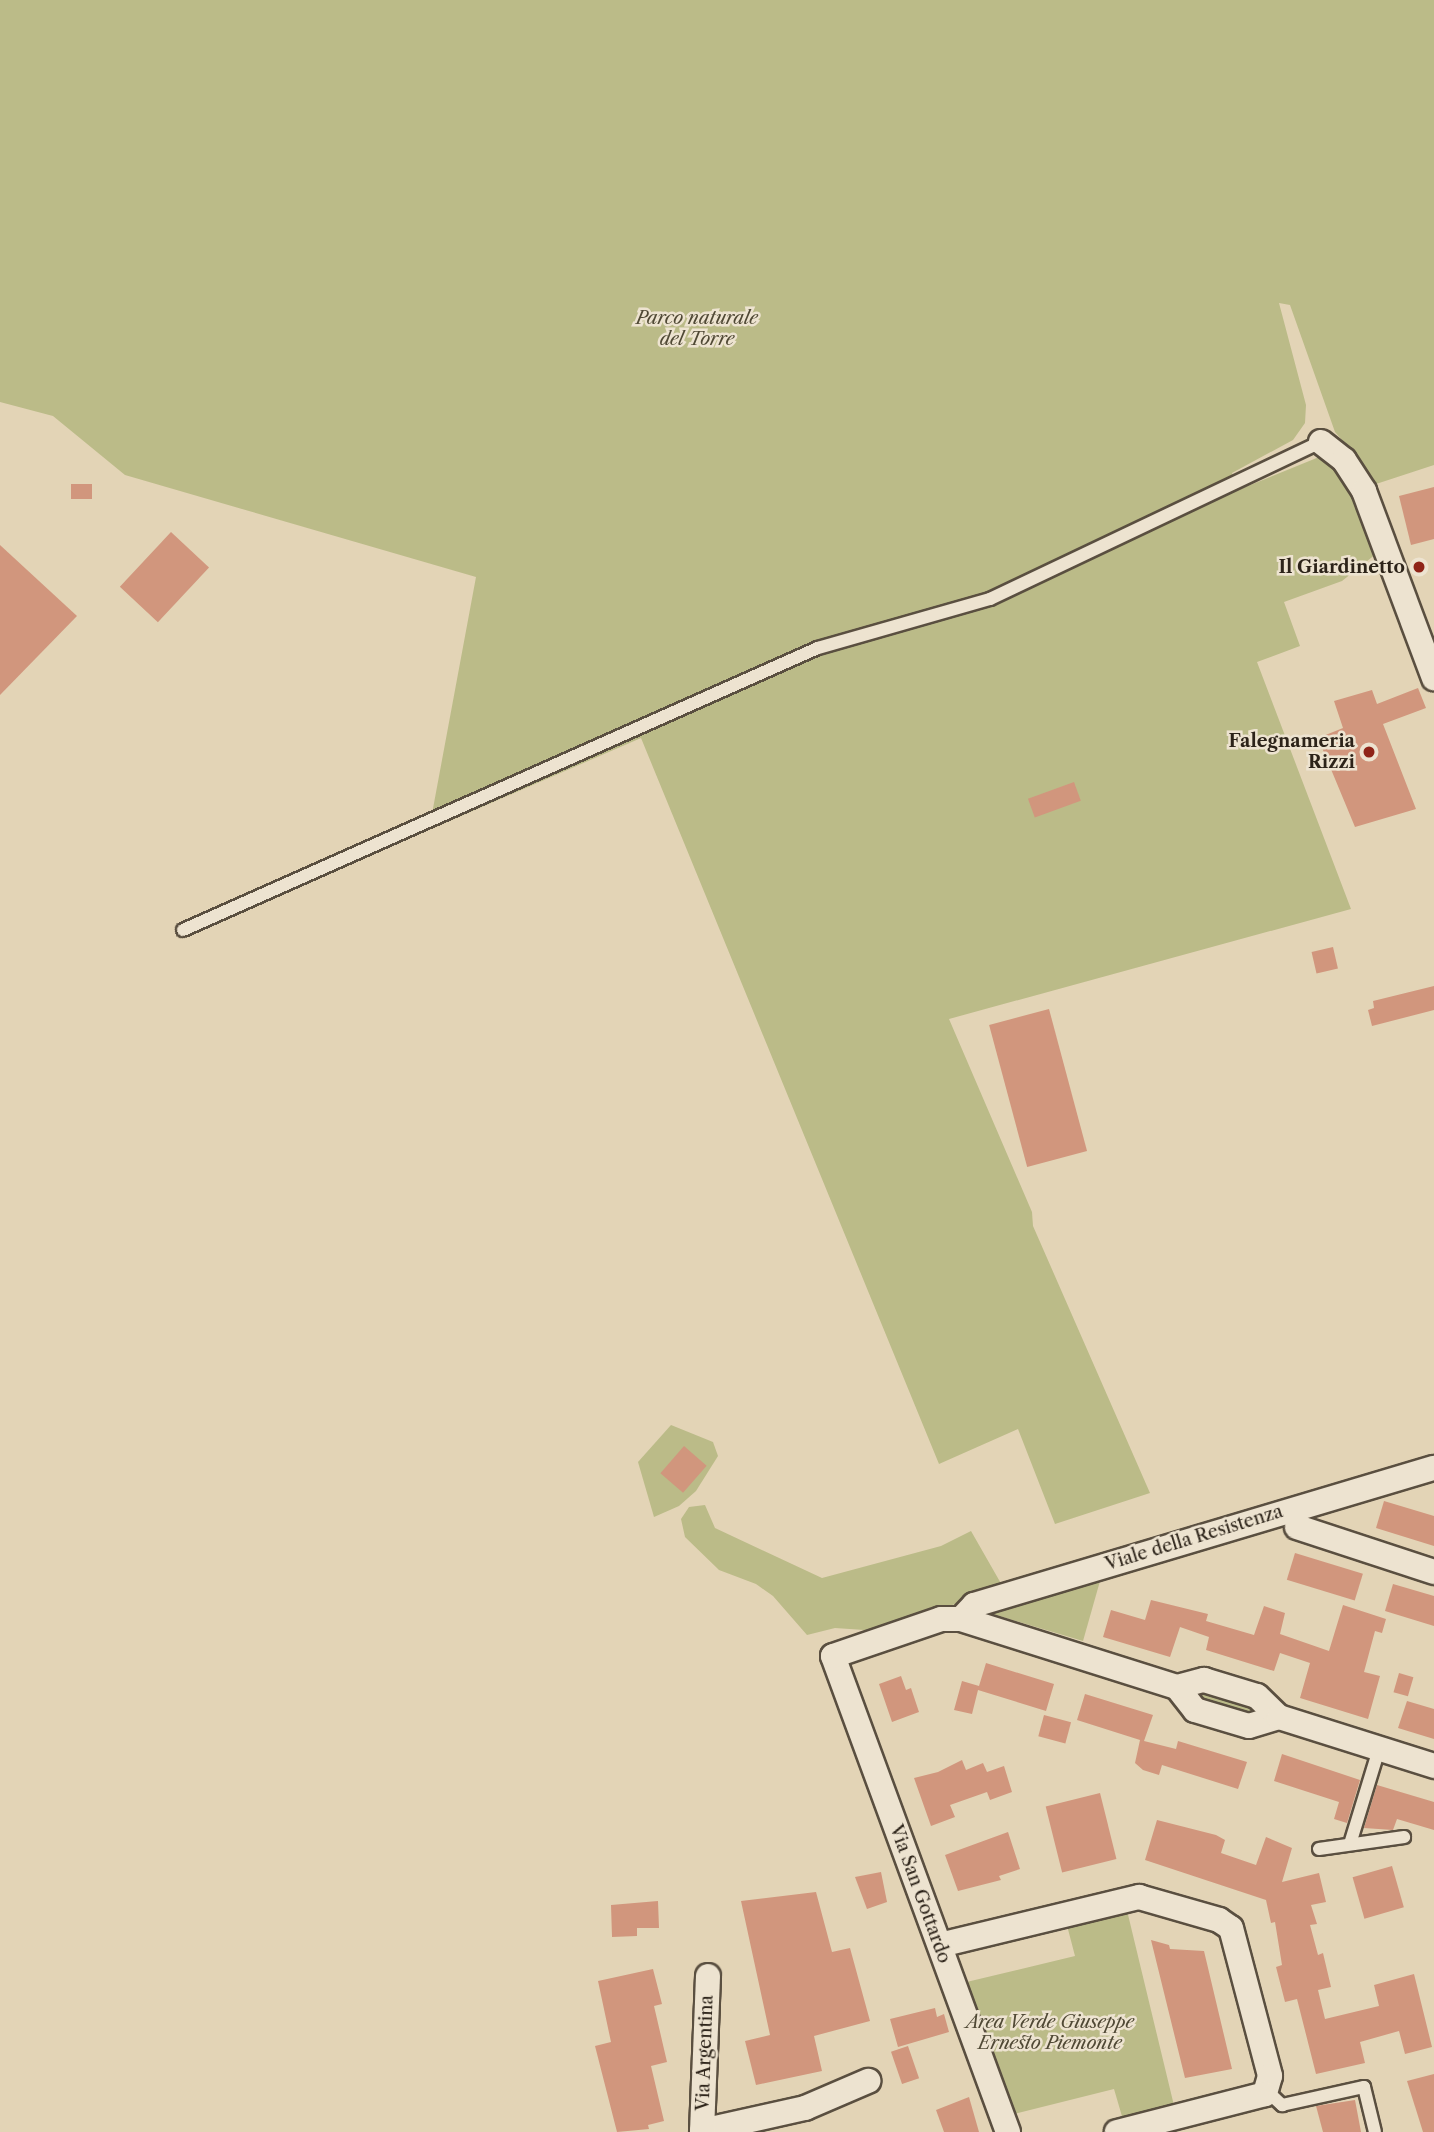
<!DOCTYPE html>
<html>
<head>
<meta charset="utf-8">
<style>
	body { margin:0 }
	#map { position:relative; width:1434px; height:2132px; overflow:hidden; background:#e3d4b6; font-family:"Libre Caslon Text",serif }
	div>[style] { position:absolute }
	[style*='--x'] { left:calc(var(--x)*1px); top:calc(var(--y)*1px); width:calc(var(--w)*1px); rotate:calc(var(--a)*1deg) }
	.green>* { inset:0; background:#bb8; transform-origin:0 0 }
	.building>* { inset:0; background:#d1967d; transform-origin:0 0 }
	.roads { filter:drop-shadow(2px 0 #5a4f40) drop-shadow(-2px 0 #5a4f40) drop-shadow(0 2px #5a4f40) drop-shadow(0 -2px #5a4f40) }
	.lane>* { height:12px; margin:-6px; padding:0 6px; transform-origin:6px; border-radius:6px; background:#ede3d0 }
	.street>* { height:24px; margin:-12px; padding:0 12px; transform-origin:12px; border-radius:12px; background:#ede3d0 }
	.dots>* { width:19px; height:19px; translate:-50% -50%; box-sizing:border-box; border:4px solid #ede3d0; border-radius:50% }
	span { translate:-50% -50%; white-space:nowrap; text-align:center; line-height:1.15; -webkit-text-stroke:5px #ede3d0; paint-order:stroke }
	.park-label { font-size:18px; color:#504935; font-style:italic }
	.poi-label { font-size:18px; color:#2c2319; font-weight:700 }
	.right { translate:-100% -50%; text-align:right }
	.street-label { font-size:18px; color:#2c2319 }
</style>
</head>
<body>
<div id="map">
	<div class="green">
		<div style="clip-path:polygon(0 0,1434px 0,1434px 465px,1373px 485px,1365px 466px,1335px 432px,1290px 305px,1279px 303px,1306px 405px,1305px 423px,1293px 440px,1232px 473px,1238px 490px,1324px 455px,1341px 470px,1376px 554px,1342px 581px,1284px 602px,1300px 646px,1257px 662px,1351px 909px,949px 1019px,1032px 1212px,1033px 1226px,1150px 1493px,1055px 1524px,1018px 1429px,939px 1464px,641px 738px,429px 830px,476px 577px,125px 475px,53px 416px,0 402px)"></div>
		<div style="clip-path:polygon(671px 1425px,713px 1442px,718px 1456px,696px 1491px,679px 1506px,654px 1517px,638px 1462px)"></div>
		<div style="clip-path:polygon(705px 1505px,715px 1528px,822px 1578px,941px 1546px,971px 1531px,1003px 1587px,879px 1631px,835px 1628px,807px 1635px,773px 1596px,756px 1584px,719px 1570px,685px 1537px,681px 1519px,689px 1507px)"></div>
		<div style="clip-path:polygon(1102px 1574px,1083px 1641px,979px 1610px)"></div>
		<div style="left:1204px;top:1686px;width:54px;height:20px;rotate:18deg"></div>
		<div style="clip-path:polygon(1124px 1898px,1177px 2118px,1126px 2130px,1114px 2089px,1002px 2117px,954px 1985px,1075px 1956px,1064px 1914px)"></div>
	</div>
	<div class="building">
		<div style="left:71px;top:484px;width:21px;height:15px"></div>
		<div style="clip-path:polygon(1434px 487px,1434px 539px,1411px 545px,1399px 496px)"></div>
		<div style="left:171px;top:532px;width:52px;height:75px;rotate:43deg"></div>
		<div style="clip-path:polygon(0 545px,77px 616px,0 695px)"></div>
		<div style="clip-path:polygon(1418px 688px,1426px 708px,1383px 724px,1416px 809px,1355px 827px,1318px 738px,1343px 728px,1334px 701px,1372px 690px,1377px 704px)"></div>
		<div style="left:1074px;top:782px;width:20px;height:49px;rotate:70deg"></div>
		<div style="left:1333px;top:947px;width:22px;height:22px;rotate:77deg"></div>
		<div style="clip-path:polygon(1434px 986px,1434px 1010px,1372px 1026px,1368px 1010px,1374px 1008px,1373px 1001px)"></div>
		<div style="left:1049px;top:1009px;width:147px;height:62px;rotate:75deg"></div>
		<div style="left:684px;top:1446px;width:30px;height:36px;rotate:41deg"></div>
		<div style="clip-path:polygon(1384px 1501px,1434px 1516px,1434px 1546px,1376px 1528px)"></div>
		<div style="left:1295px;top:1553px;width:71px;height:28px;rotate:17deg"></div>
		<div style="clip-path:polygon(1393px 1584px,1434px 1596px,1434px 1626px,1385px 1611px)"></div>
		<div style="clip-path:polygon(1151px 1600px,1208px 1614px,1206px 1621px,1254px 1635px,1264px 1606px,1285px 1613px,1280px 1634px,1329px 1651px,1343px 1605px,1386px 1619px,1382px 1633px,1375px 1631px,1364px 1672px,1380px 1676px,1368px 1719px,1300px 1698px,1310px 1663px,1280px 1653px,1274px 1671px,1206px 1650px,1209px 1637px,1180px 1627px,1170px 1657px,1103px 1637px,1111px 1610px,1145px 1620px)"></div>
		<div style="clip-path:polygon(986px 1663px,1054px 1684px,1046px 1711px,978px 1690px,972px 1714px,954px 1710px,962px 1681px,979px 1686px)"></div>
		<div style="left:1399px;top:1673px;width:15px;height:20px;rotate:16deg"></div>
		<div style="clip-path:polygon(901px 1676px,906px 1690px,911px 1688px,919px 1712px,892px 1722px,879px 1684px)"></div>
		<div style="clip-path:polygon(1085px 1694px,1153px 1715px,1144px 1741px,1176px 1749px,1178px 1741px,1247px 1762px,1238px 1789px,1162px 1765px,1159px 1775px,1143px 1770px,1135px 1763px,1140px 1740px,1077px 1720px)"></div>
		<div style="clip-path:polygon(1407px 1701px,1434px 1709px,1434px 1739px,1398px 1728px)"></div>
		<div style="left:1044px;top:1715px;width:28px;height:22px;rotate:15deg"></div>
		<div style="clip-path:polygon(1282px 1754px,1360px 1780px,1347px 1823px,1334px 1819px,1339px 1802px,1274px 1781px)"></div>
		<div style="clip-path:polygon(962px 1760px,966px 1770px,983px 1763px,987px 1772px,1004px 1766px,1012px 1792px,990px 1800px,987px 1792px,950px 1805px,955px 1817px,931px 1826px,914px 1778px,938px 1772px)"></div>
		<div style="clip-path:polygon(1377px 1785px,1434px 1802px,1434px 1830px,1397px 1819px,1393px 1830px,1364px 1828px)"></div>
		<div style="left:1100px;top:1793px;width:68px;height:56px;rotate:76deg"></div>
		<div style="clip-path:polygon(1157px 1820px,1216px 1835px,1225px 1840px,1221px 1853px,1256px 1865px,1266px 1837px,1292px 1848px,1282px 1882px,1319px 1873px,1326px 1902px,1311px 1905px,1317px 1924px,1310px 1925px,1318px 1955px,1323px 1953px,1331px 1987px,1318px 1990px,1325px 2019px,1379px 2006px,1374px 1985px,1414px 1974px,1432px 2047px,1405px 2054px,1399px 2031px,1360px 2042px,1365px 2063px,1316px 2074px,1297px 1999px,1285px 2002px,1276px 1967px,1282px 1965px,1275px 1922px,1271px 1923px,1266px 1900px,1145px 1860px)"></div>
		<div style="clip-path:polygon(1008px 1832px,1020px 1869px,999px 1876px,1001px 1880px,958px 1891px,945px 1855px)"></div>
		<div style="left:1392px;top:1866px;width:43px;height:41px;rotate:74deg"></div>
		<div style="clip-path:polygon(881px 1872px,887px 1902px,867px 1909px,855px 1877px)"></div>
		<div style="clip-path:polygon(816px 1892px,832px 1952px,850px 1948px,870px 2021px,814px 2036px,822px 2071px,756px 2085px,745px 2041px,770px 2035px,741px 1901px)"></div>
		<div style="clip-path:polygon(658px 1901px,659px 1928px,637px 1928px,637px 1936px,612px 1937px,611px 1905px)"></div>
		<div style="clip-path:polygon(1151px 1940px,1169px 1945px,1170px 1949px,1204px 1951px,1232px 2069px,1185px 2078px)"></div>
		<div style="clip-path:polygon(653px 1969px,662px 2004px,654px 2006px,667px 2062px,651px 2066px,664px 2121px,648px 2125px,649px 2129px,617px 2132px,595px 2046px,611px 2042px,598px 1981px)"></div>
		<div style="clip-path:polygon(935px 2008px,937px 2017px,944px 2014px,949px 2032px,898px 2047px,890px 2019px)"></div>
		<div style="left:908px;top:2046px;width:34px;height:18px;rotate:71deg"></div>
		<div style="clip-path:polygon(1434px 2074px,1434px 2132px,1423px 2132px,1407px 2081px)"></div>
		<div style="clip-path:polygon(969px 2097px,979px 2132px,944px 2132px,936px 2110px)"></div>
		<div style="clip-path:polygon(1355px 2100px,1361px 2132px,1323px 2132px,1316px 2106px)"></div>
	</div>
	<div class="roads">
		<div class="lane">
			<div style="--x:183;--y:930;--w:695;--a:-23.95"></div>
			<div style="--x:818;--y:648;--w:179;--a:-15.9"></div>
			<div style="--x:990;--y:599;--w:366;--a:-25.4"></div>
			<div style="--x:1350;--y:1844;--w:99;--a:-73"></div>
			<div style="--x:1319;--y:1849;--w:86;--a:-8"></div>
			<div style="--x:1267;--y:2091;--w:21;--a:43"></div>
			<div style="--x:1282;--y:2105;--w:84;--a:-12.4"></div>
			<div style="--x:1364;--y:2087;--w:46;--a:76.3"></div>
		</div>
		<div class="street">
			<div style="--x:1321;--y:442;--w:29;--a:38"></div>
			<div style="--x:1344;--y:460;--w:37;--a:57"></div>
			<div style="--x:1364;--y:491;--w:200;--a:69.5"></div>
			<div style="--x:1297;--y:1527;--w:144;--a:18.2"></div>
			<div style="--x:961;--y:1619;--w:19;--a:-47"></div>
			<div style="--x:974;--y:1605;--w:480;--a:-16.6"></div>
			<div style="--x:1177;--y:1687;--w:29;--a:52"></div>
			<div style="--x:1195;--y:1710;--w:56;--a:16.5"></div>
			<div style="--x:1249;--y:1726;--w:31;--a:-17"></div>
			<div style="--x:940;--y:1945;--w:205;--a:-13.6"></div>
			<div style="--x:1139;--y:1897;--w:83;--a:16"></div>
			<div style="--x:1219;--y:1920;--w:14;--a:34"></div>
			<div style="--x:1231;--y:1928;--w:153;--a:75.2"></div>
			<div style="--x:1270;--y:2076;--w:19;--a:106"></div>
			<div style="--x:1265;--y:2094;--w:153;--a:165.6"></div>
			<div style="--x:702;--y:2131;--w:106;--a:-12.6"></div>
			<div style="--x:805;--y:2108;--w:69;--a:-23.2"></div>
			<div style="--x:702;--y:2132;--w:156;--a:-87.8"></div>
			<div style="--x:1008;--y:2132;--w:507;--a:-110.19"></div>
			<div style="--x:833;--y:1656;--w:114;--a:-18.9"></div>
			<div style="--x:941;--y:1619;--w:20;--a:0"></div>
			<div style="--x:961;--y:1619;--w:226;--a:17.5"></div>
			<div style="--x:1177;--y:1687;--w:28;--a:-15"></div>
			<div style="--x:1204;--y:1680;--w:55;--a:16.8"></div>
			<div style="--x:1257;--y:1696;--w:30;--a:44"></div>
			<div style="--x:1279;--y:1717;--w:163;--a:17.5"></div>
		</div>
	</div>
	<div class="dots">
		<div style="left:1419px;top:567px;background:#8f2418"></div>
		<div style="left:1369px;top:752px;background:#8f2418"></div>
	</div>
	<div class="park-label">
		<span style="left:697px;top:329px">Parco naturale<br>del Torre</span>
		<span style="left:1050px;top:2033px">Area Verde Giuseppe<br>Ernesto Piemonte</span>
	</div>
	<div class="poi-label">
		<span class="right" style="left:1405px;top:567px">Il Giardinetto</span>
		<span class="right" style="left:1355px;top:752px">Falegnameria<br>Rizzi</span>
	</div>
	<div class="street-label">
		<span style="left:1194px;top:1538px;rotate:-17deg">Viale della Resistenza</span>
		<span style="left:920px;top:1894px;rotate:70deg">Via San Gottardo</span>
		<span style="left:705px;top:2053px;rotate:-88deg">Via Argentina</span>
	</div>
</div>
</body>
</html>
